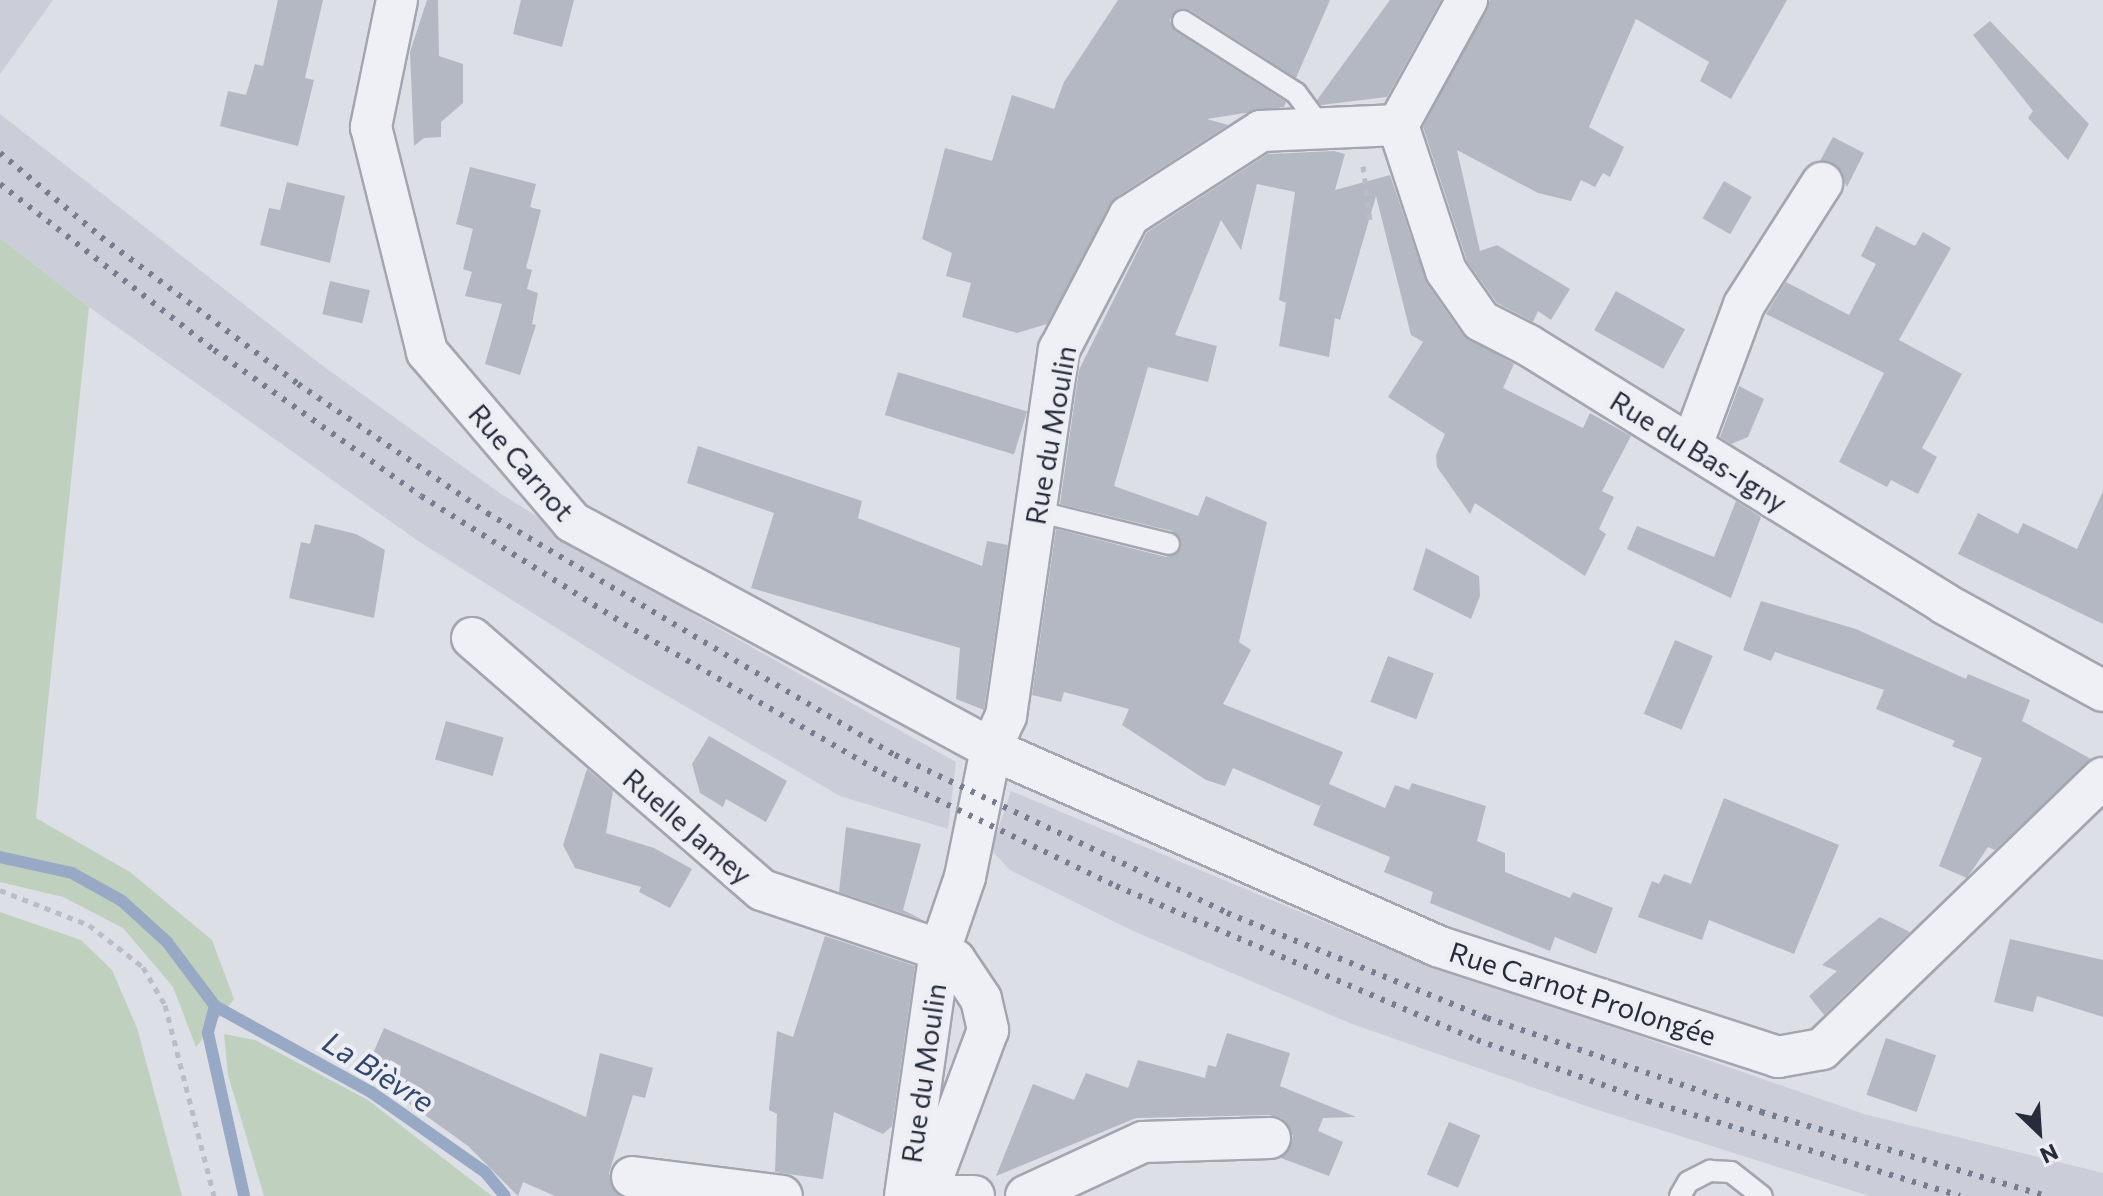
<!DOCTYPE html>
<html>
<head>
<meta charset="utf-8">
<style>
	body { margin:0 }
	#map { position:relative; width:2103px; height:1196px; overflow:hidden; background:#dddfe6; font-family:Commissioner,sans-serif }
	div>[style] { position:absolute }
	[style*='--x'] { left:calc(var(--x)*1px); top:calc(var(--y)*1px); width:calc(var(--w)*1px); rotate:calc(var(--a)*1deg) }
	.built>* { inset:0; background:#cbced8 }
	.green>* { inset:0; background:#c0d0be }
	.stream>* { height:12px; margin:-6px; padding:0 6px; transform-origin:6px; border-radius:6px; background:#98a9c6 }
	.building>* { inset:0; background:#b4b8c3; transform-origin:0 0 }
	.path>* { height:5px; margin-top:-2.5px; transform-origin:0; background:repeating-linear-gradient(90deg,#bbbdc5 0 6px,transparent 0 12px) }
	.roads { filter:drop-shadow(2px 0 #a3a6b0) drop-shadow(-2px 0 #a3a6b0) drop-shadow(0 2px #a3a6b0) drop-shadow(0 -2px #a3a6b0) }
	.lane>* { height:20px; margin:-10px; padding:0 10px; transform-origin:10px; border-radius:10px; background:#eff0f5 }
	.street>* { height:40px; margin:-20px; padding:0 20px; transform-origin:20px; border-radius:20px; background:#eff0f5 }
	.rail>* { height:6px; margin-top:-3px; transform-origin:0; background:repeating-linear-gradient(90deg,#767d8f 0 4px,transparent 0 12px) }
	span { translate:-50% -50%; white-space:nowrap; text-align:center; line-height:1.15; -webkit-text-stroke:8px #eceef4; paint-order:stroke }
	.street-label { font-size:28px; color:#272c3c }
	.water-label { font-size:30px; color:#32476f; font-style:italic }
	.north { position:absolute; left:1999px; top:1092px; width:80px; height:80px; -webkit-text-stroke:6px #eceef4; paint-order:stroke; rotate:155deg; font-size:22px; font-weight:700; line-height:32px; text-align:center; color:#272c3c }
	.north::after { content:''; display:block; margin:auto; width:28px; height:36px; background:#272c3c; clip-path:polygon(50% 0,100% 100%,50% 72%,0 100%) }
</style>
</head>
<body>
<div id="map">
	<div class="built">
		<div style="clip-path:polygon(0 0,53px 0,0 74px)"></div>
		<div style="clip-path:polygon(0 114px,319px 363px,501px 494px,702px 619px,956px 762px,948px 829px,840px 796px,628px 673px,418px 541px,89px 307px,0 238px)"></div>
		<div style="clip-path:polygon(1011px 791px,1391px 950px,1864px 1114px,2103px 1173px,2103px 1196px,1869px 1196px,1595px 1109px,1352px 1024px,1133px 931px,1010px 870px,991px 850px)"></div>
	</div>
	<div class="green">
		<div style="clip-path:polygon(0 238px,89px 307px,36px 818px,130px 872px,212px 940px,234px 999px,196px 1047px,173px 987px,123px 928px,63px 897px,0 882px)"></div>
		<div style="clip-path:polygon(0 912px,81px 940px,112px 970px,137px 1028px,182px 1196px,0 1196px)"></div>
		<div style="clip-path:polygon(224px 1034px,255px 1040px,368px 1100px,492px 1196px,264px 1196px,228px 1075px)"></div>
	</div>
	<div class="stream">
		<div style="--x:0;--y:857;--w:74;--a:12.5"></div>
		<div style="--x:72;--y:873;--w:57;--a:29.2"></div>
		<div style="--x:122;--y:901;--w:61;--a:42.3"></div>
		<div style="--x:167;--y:942;--w:80;--a:53.1"></div>
		<div style="--x:215;--y:1006;--w:178;--a:28.9"></div>
		<div style="--x:371;--y:1092;--w:139;--a:35.1"></div>
		<div style="--x:485;--y:1172;--w:31;--a:50"></div>
		<div style="--x:215;--y:1006;--w:28;--a:105"></div>
		<div style="--x:208;--y:1033;--w:167;--a:77.5"></div>
	</div>
	<div class="building">
		<div style="clip-path:polygon(278px 0,323px 0,305px 78px,314px 80px,298px 146px,220px 126px,228px 91px,246px 95px,255px 64px,263px 66px)"></div>
		<div style="clip-path:polygon(427px 0,438px 0,439px 56px,463px 64px,463px 103px,441px 122px,441px 137px,424px 138px,414px 146px,410px 52px)"></div>
		<div style="clip-path:polygon(521px 0,574px 0,562px 47px,513px 34px)"></div>
		<div style="clip-path:polygon(1118px 0,1330px 0,1296px 78px,1190px 10px,1176px 10px,1170px 20px,1175px 31px,1286px 102px,1284px 107px,1207px 119px,1228px 125px,1116px 197px,1047px 324px,1017px 333px,962px 317px,971px 283px,946px 276px,952px 253px,922px 239px,945px 148px,992px 161px,1012px 95px,1054px 109px,1064px 82px)"></div>
		<div style="clip-path:polygon(1390px 0,1441px 0,1387px 97px,1321px 105px,1317px 100px)"></div>
		<div style="clip-path:polygon(1490px 0,1787px 0,1731px 99px,1700px 81px,1709px 62px,1636px 19px,1589px 127px,1624px 147px,1610px 177px,1603px 173px,1595px 187px,1581px 180px,1571px 201px,1538px 193px,1457px 150px,1480px 251px,1497px 245px,1570px 289px,1551px 320px,1538px 311px,1533px 322px,1497px 303px,1467px 261px,1423px 127px)"></div>
		<div style="clip-path:polygon(1990px 21px,2089px 124px,2068px 160px,2028px 118px,2033px 111px,1973px 35px)"></div>
		<div style="clip-path:polygon(1833px 137px,1864px 153px,1847px 187px,1835px 164px,1820px 161px)"></div>
		<div style="clip-path:polygon(1334px 151px,1345px 154px,1335px 190px,1390px 175px,1427px 284px,1463px 335px,1514px 364px,1503px 388px,1583px 428px,1590px 413px,1631px 436px,1602px 491px,1614px 497px,1599px 529px,1606px 534px,1585px 576px,1475px 503px,1470px 514px,1437px 467px,1436px 455px,1445px 434px,1388px 397px,1423px 342px,1411px 335px,1376px 196px,1340px 320px,1335px 318px,1329px 357px,1279px 346px,1286px 303px,1279px 300px,1295px 192px,1257px 184px,1241px 250px,1221px 220px,1175px 335px,1217px 346px,1208px 382px,1148px 367px,1114px 486px,1198px 516px,1206px 496px,1267px 522px,1239px 642px,1251px 650px,1223px 704px,1343px 752px,1329px 784px,1385px 808px,1395px 785px,1409px 790px,1412px 783px,1486px 806px,1477px 841px,1505px 853px,1505px 872px,1570px 898px,1573px 892px,1613px 908px,1596px 954px,1555px 937px,1550px 951px,1430px 903px,1433px 892px,1384px 872px,1390px 857px,1313px 825px,1324px 797px,1320px 806px,1233px 768px,1225px 786px,1206px 780px,1122px 725px,1129px 709px,1064px 692px,1061px 702px,1032px 695px,1056px 529px,1166px 557px,1181px 548px,1172px 531px,1060px 504px,1079px 370px,1147px 232px,1268px 154px)"></div>
		<div style="clip-path:polygon(470px 167px,536px 184px,530px 207px,541px 210px,526px 268px,532px 270px,527px 289px,538px 293px,532px 324px,536px 325px,520px 375px,485px 364px,502px 304px,465px 296px,472px 272px,463px 269px,473px 229px,456px 224px)"></div>
		<div style="left:1724px;top:181px;width:32px;height:43px;rotate:30deg"></div>
		<div style="clip-path:polygon(287px 182px,345px 196px,330px 263px,260px 245px,269px 208px,280px 210px)"></div>
		<div style="clip-path:polygon(1876px 226px,1915px 246px,1923px 232px,1951px 248px,1899px 340px,1962px 374px,1922px 448px,1937px 457px,1918px 494px,1891px 480px,1887px 487px,1839px 462px,1884px 373px,1766px 314px,1786px 282px,1849px 315px,1876px 264px,1861px 256px)"></div>
		<div style="left:330px;top:281px;width:41px;height:34px;rotate:13deg"></div>
		<div style="left:1616px;top:291px;width:79px;height:45px;rotate:29deg"></div>
		<div style="left:898px;top:372px;width:135px;height:45px;rotate:17deg"></div>
		<div style="clip-path:polygon(1739px 386px,1764px 399px,1748px 437px,1731px 444px,1720px 437px)"></div>
		<div style="clip-path:polygon(698px 446px,862px 501px,858px 518px,982px 566px,987px 541px,1008px 545px,984px 710px,956px 699px,960px 648px,751px 588px,774px 513px,687px 483px)"></div>
		<div style="clip-path:polygon(2103px 491px,2103px 624px,1958px 554px,1978px 513px,2018px 534px,2023px 523px,2077px 549px)"></div>
		<div style="clip-path:polygon(1736px 501px,1761px 517px,1731px 598px,1627px 549px,1637px 526px,1714px 557px)"></div>
		<div style="clip-path:polygon(315px 524px,356px 534px,385px 550px,374px 618px,289px 598px,301px 542px,310px 544px)"></div>
		<div style="clip-path:polygon(1426px 548px,1479px 576px,1480px 596px,1471px 619px,1413px 590px)"></div>
		<div style="clip-path:polygon(1761px 601px,1856px 629px,1966px 679px,1968px 674px,2030px 700px,2022px 721px,2091px 759px,1995px 850px,1988px 847px,1967px 878px,1939px 866px,1982px 758px,1952px 746px,1955px 741px,1876px 709px,1884px 690px,1775px 652px,1771px 661px,1743px 650px)"></div>
		<div style="left:1675px;top:640px;width:41px;height:80px;rotate:23deg"></div>
		<div style="left:1388px;top:656px;width:49px;height:49px;rotate:21deg"></div>
		<div style="left:446px;top:721px;width:60px;height:40px;rotate:16deg"></div>
		<div style="clip-path:polygon(709px 736px,787px 781px,766px 822px,726px 799px,723px 807px,700px 793px,692px 764px)"></div>
		<div style="clip-path:polygon(587px 769px,613px 791px,606px 833px,654px 848px,692px 869px,670px 908px,639px 892px,641px 887px,575px 868px,563px 845px)"></div>
		<div style="clip-path:polygon(1724px 798px,1839px 845px,1794px 954px,1709px 920px,1702px 940px,1638px 917px,1652px 881px,1659px 884px,1664px 874px,1691px 884px)"></div>
		<div style="clip-path:polygon(846px 827px,921px 844px,903px 910px,923px 920px,839px 892px)"></div>
		<div style="clip-path:polygon(1880px 917px,1910px 932px,1824px 1015px,1809px 996px,1837px 971px,1822px 965px)"></div>
		<div style="clip-path:polygon(825px 936px,915px 966px,892px 1126px,883px 1134px,834px 1112px,823px 1179px,775px 1172px,777px 1114px,769px 1110px,777px 1031px,793px 1037px)"></div>
		<div style="clip-path:polygon(2010px 939px,2103px 960px,2103px 1017px,2037px 996px,2033px 1012px,1994px 1002px)"></div>
		<div style="clip-path:polygon(384px 1028px,586px 1117px,600px 1053px,653px 1068px,645px 1098px,633px 1095px,609px 1173px,619px 1196px,555px 1196px,523px 1182px,518px 1196px,468px 1146px,365px 1072px)"></div>
		<div style="clip-path:polygon(1227px 1033px,1290px 1053px,1280px 1086px,1356px 1117px,1323px 1118px,1318px 1131px,1343px 1142px,1329px 1176px,1281px 1158px,1293px 1136px,1282px 1118px,1269px 1115px,1136px 1118px,996px 1176px,1033px 1084px,1074px 1100px,1086px 1073px,1128px 1088px,1138px 1060px,1205px 1078px,1208px 1065px,1216px 1067px)"></div>
		<div style="left:1886px;top:1038px;width:53px;height:60px;rotate:19deg"></div>
		<div style="left:1449px;top:1122px;width:34px;height:57px;rotate:23deg"></div>
	</div>
	<div class="path">
		<div style="--x:1363;--y:166;--w:55;--a:82.7"></div>
		<div style="--x:0;--y:890;--w:96;--a:21.5"></div>
		<div style="--x:89;--y:925;--w:68;--a:37.9"></div>
		<div style="--x:143;--y:967;--w:44;--a:59.9"></div>
		<div style="--x:165;--y:1005;--w:197;--a:75.6"></div>
	</div>
	<div class="roads">
		<div class="lane">
			<div style="--x:1183;--y:21;--w:134;--a:32.5"></div>
			<div style="--x:1296;--y:93;--w:44;--a:53.4"></div>
			<div style="--x:1036;--y:511;--w:137;--a:13.9"></div>
			<div style="--x:1680;--y:1196;--w:16;--a:-60"></div>
			<div style="--x:1688;--y:1182;--w:25;--a:-27"></div>
			<div style="--x:1710;--y:1171;--w:21;--a:3"></div>
			<div style="--x:1731;--y:1172;--w:39;--a:38"></div>
		</div>
		<div class="street">
			<div style="--x:397;--y:0;--w:130;--a:101.6"></div>
			<div style="--x:371;--y:127;--w:232;--a:76"></div>
			<div style="--x:427;--y:352;--w:223;--a:49.5"></div>
			<div style="--x:572;--y:522;--w:477;--a:28.4"></div>
			<div style="--x:991;--y:749;--w:488;--a:23.8"></div>
			<div style="--x:1437;--y:946;--w:359;--a:18"></div>
			<div style="--x:1778;--y:1057;--w:45;--a:-10.3"></div>
			<div style="--x:1822;--y:1049;--w:390;--a:-44"></div>
			<div style="--x:1398;--y:125;--w:154;--a:71.8"></div>
			<div style="--x:1446;--y:271;--w:61;--a:55"></div>
			<div style="--x:1481;--y:321;--w:53;--a:27.1"></div>
			<div style="--x:1528;--y:345;--w:491;--a:31.8"></div>
			<div style="--x:1945;--y:604;--w:180;--a:28.8"></div>
			<div style="--x:1398;--y:125;--w:143;--a:-61.1"></div>
			<div style="--x:1692;--y:445;--w:149;--a:-69.6"></div>
			<div style="--x:1744;--y:305;--w:145;--a:-57.4"></div>
			<div style="--x:472;--y:638;--w:384;--a:41"></div>
			<div style="--x:762;--y:890;--w:188;--a:18.6"></div>
			<div style="--x:940;--y:950;--w:18;--a:34"></div>
			<div style="--x:955;--y:960;--w:47;--a:56.3"></div>
			<div style="--x:981;--y:999;--w:32;--a:77"></div>
			<div style="--x:988;--y:1030;--w:177;--a:110.5"></div>
			<div style="--x:632;--y:1177;--w:151;--a:7.2"></div>
			<div style="--x:905;--y:1196;--w:248;--a:-81.9"></div>
			<div style="--x:940;--y:950;--w:77;--a:-71.1"></div>
			<div style="--x:965;--y:877;--w:131;--a:-78.5"></div>
			<div style="--x:991;--y:749;--w:36;--a:-66"></div>
			<div style="--x:1006;--y:716;--w:370;--a:-81.8"></div>
			<div style="--x:1059;--y:350;--w:151;--a:-62.4"></div>
			<div style="--x:1129;--y:216;--w:157;--a:-32.8"></div>
			<div style="--x:1261;--y:131;--w:137;--a:-2.5"></div>
			<div style="--x:954;--y:1196;--w:20;--a:0"></div>
			<div style="--x:1026;--y:1196;--w:129;--a:-24.8"></div>
			<div style="--x:1143;--y:1142;--w:127;--a:-1.8"></div>
		</div>
	</div>
	<div class="rail">
		<div style="--x:0;--y:153;--w:131;--a:39.7"></div>
		<div style="--x:101;--y:237;--w:246;--a:36.7"></div>
		<div style="--x:298;--y:384;--w:229;--a:34.3"></div>
		<div style="--x:487;--y:513;--w:474;--a:30.7"></div>
		<div style="--x:895;--y:755;--w:368;--a:25.4"></div>
		<div style="--x:1227;--y:913;--w:280;--a:22"></div>
		<div style="--x:1487;--y:1018;--w:290;--a:18.9"></div>
		<div style="--x:1761;--y:1112;--w:298;--a:16.4"></div>
		<div style="--x:0;--y:184;--w:271;--a:37.8"></div>
		<div style="--x:214;--y:350;--w:253;--a:35.2"></div>
		<div style="--x:421;--y:496;--w:240;--a:32.2"></div>
		<div style="--x:624;--y:624;--w:298;--a:30"></div>
		<div style="--x:882;--y:773;--w:260;--a:25.8"></div>
		<div style="--x:1116;--y:886;--w:392;--a:23.1"></div>
		<div style="--x:1477;--y:1040;--w:182;--a:19.6"></div>
		<div style="--x:1648;--y:1101;--w:326;--a:16.9"></div>
	</div>
	<div class="street-label">
		<span style="left:1050px;top:435px;rotate:-80deg">Rue du Moulin</span>
		<span style="left:1699px;top:451px;rotate:32deg">Rue du Bas-Igny</span>
		<span style="left:522px;top:462px;rotate:49deg">Rue Carnot</span>
		<span style="left:688px;top:826px;rotate:41deg">Ruelle Jamey</span>
		<span style="left:1583px;top:993px;rotate:18deg">Rue Carnot Prolongée</span>
		<span style="left:923px;top:1073px;rotate:-82deg">Rue du Moulin</span>
	</div>
	<div class="water-label">
		<span style="left:379px;top:1071px;rotate:32deg">La Bièvre</span>
	</div>
	<div class="north">N</div>
</div>
</body>
</html>
